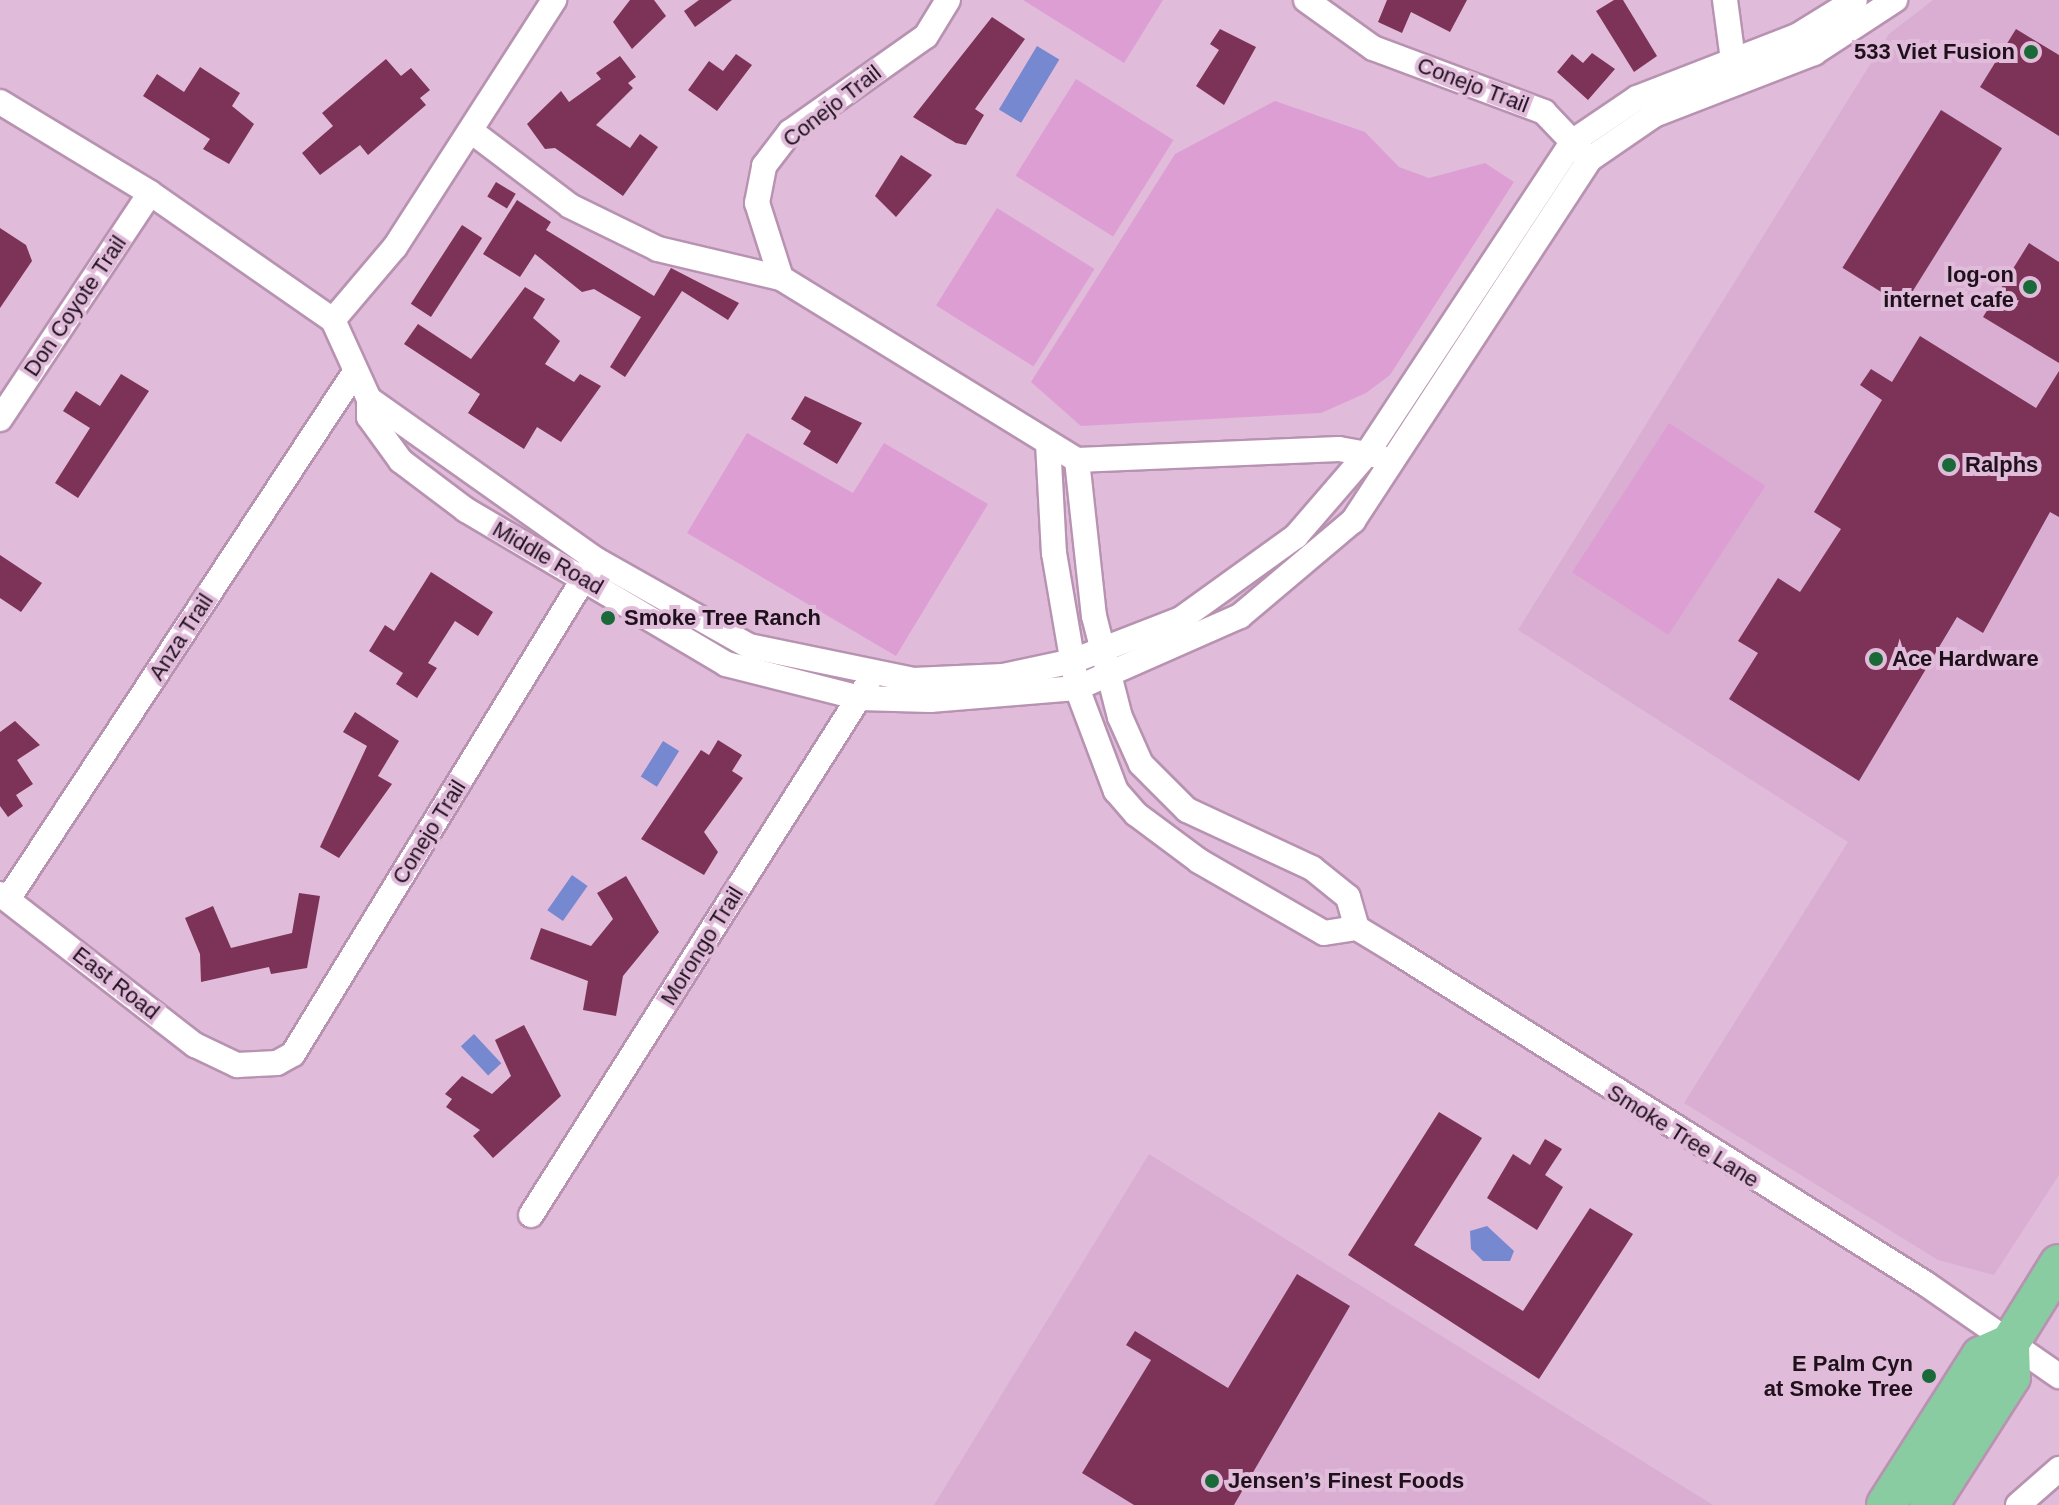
<!DOCTYPE html>
<html>
<head>
<meta charset="utf-8">
<style>
	body { margin:0 }
	#map { position:relative; width:2059px; height:1505px; overflow:hidden; background:#e1bbda; font-family:Helvetica,sans-serif }
	div>[style] { position:absolute }
	[style*='--x'] { left:calc(var(--x)*1px); top:calc(var(--y)*1px); width:calc(var(--w)*1px); rotate:calc(var(--a)*1deg) }
	.built>* { inset:0; background:#d9aed2 }
	.green>* { inset:0; background:#dd9fd3; transform-origin:0 0 }
	.water>* { inset:0; background:#7688cf; transform-origin:0 0 }
	.building>* { inset:0; background:#7c3357; transform-origin:0 0 }
	.roads { filter:drop-shadow(2px 0 #b893b1) drop-shadow(-2px 0 #b893b1) drop-shadow(0 2px #b893b1) drop-shadow(0 -2px #b893b1) }
	.minor>* { height:24px; margin:-12px; padding:0 12px; transform-origin:12px; border-radius:12px; background:#fff }
	.primary>* { height:38px; margin:-19px; padding:0 19px; transform-origin:19px; border-radius:19px; background:#89cca2 }
	.dots>* { width:22px; height:22px; translate:-50% -50%; box-sizing:border-box; border:4px solid #e1bbda; border-radius:50% }
	span { translate:-50% -50%; white-space:nowrap; text-align:center; line-height:1.15; -webkit-text-stroke:8px #e1bbda; paint-order:stroke }
	.poi-label { font-size:22px; color:#1e111c; font-weight:700 }
	.right { translate:-100% -50%; text-align:right }
	.left { translate:0 -50%; text-align:left }
	.street-label { font-size:22px; color:#1e111c }
</style>
</head>
<body>
<div id="map">
	<div class="built">
		<div style="clip-path:polygon(1933px 0,2059px 0,2059px 1175px,1994px 1275px,1938px 1260px,1684px 1103px,1848px 842px,1518px 630px,1889px 34px)"></div>
		<div style="clip-path:polygon(1149px 1154px,1713px 1505px,934px 1505px)"></div>
	</div>
	<div class="green">
		<div style="clip-path:polygon(1023px 0,1163px 0,1124px 63px)"></div>
		<div style="left:1076px;top:79px;width:115px;height:114px;rotate:32deg"></div>
		<div style="clip-path:polygon(1275px 101px,1365px 132px,1399px 167px,1429px 178px,1485px 163px,1514px 182px,1390px 375px,1366px 393px,1321px 413px,1081px 426px,1031px 382px,1175px 154px)"></div>
		<div style="left:997px;top:208px;width:115px;height:115px;rotate:32deg"></div>
		<div style="left:1669px;top:423px;width:115px;height:178px;rotate:33deg"></div>
		<div style="clip-path:polygon(747px 433px,853px 493px,884px 443px,988px 504px,896px 656px,687px 533px)"></div>
	</div>
	<div class="water">
		<div style="left:1037px;top:46px;width:26px;height:74px;rotate:31deg"></div>
		<div style="left:663px;top:741px;width:19px;height:42px;rotate:32deg"></div>
		<div style="left:572px;top:875px;width:19px;height:43px;rotate:35deg"></div>
		<div style="left:474px;top:1034px;width:40px;height:18px;rotate:47deg"></div>
		<div style="clip-path:polygon(1487px 1226px,1514px 1251px,1510px 1261px,1483px 1261px,1471px 1249px,1470px 1231px)"></div>
	</div>
	<div class="building">
		<div style="clip-path:polygon(630px 0,654px 0,666px 16px,632px 49px,613px 22px)"></div>
		<div style="clip-path:polygon(699px 0,732px 0,695px 27px,684px 11px)"></div>
		<div style="clip-path:polygon(1387px 0,1467px 0,1450px 32px,1411px 12px,1402px 33px,1378px 22px)"></div>
		<div style="clip-path:polygon(1614px 0,1623px 0,1657px 56px,1634px 72px,1596px 11px)"></div>
		<div style="clip-path:polygon(992px 17px,1025px 39px,975px 109px,984px 115px,966px 145px,956px 143px,913px 117px)"></div>
		<div style="clip-path:polygon(1220px 29px,1256px 47px,1224px 105px,1196px 86px,1219px 50px,1210px 44px)"></div>
		<div style="clip-path:polygon(2016px 29px,2059px 55px,2059px 136px,1980px 87px)"></div>
		<div style="clip-path:polygon(1592px 53px,1615px 69px,1588px 100px,1557px 72px,1572px 54px,1583px 63px)"></div>
		<div style="clip-path:polygon(736px 54px,752px 65px,717px 111px,688px 90px,709px 61px,723px 71px)"></div>
		<div style="clip-path:polygon(620px 56px,636px 77px,628px 83px,633px 88px,596px 125px,630px 148px,640px 134px,658px 147px,623px 196px,555px 148px,545px 149px,527px 124px,561px 91px,569px 102px,601px 79px,596px 73px)"></div>
		<div style="clip-path:polygon(386px 59px,401px 76px,411px 68px,430px 90px,420px 98px,426px 105px,368px 155px,360px 145px,320px 175px,302px 153px,333px 126px,322px 113px)"></div>
		<div style="clip-path:polygon(200px 67px,240px 93px,232px 106px,254px 124px,229px 164px,203px 149px,210px 139px,143px 96px,157px 74px,184px 92px)"></div>
		<div style="left:1941px;top:110px;width:72px;height:186px;rotate:32deg"></div>
		<div style="clip-path:polygon(901px 155px,932px 175px,896px 217px,875px 196px)"></div>
		<div style="left:496px;top:182px;width:23px;height:17px;rotate:31deg"></div>
		<div style="clip-path:polygon(517px 200px,551px 222px,546px 230px,654px 296px,671px 268px,739px 303px,728px 320px,682px 291px,625px 377px,610px 367px,641px 317px,594px 289px,582px 292px,535px 254px,520px 277px,483px 254px)"></div>
		<div style="left:462px;top:225px;width:24px;height:94px;rotate:33deg"></div>
		<div style="clip-path:polygon(0 228px,26px 245px,32px 261px,0 308px)"></div>
		<div style="clip-path:polygon(2029px 243px,2059px 262px,2059px 363px,1983px 317px)"></div>
		<div style="clip-path:polygon(525px 287px,545px 299px,533px 318px,560px 341px,545px 364px,574px 382px,580px 374px,601px 386px,561px 442px,537px 427px,524px 449px,468px 413px,480px 394px,404px 344px,418px 324px,471px 359px)"></div>
		<div style="clip-path:polygon(1920px 336px,2036px 408px,2059px 371px,2059px 517px,2050px 512px,1983px 633px,1957px 617px,1859px 781px,1729px 699px,1758px 653px,1738px 641px,1778px 578px,1800px 592px,1841px 529px,1814px 512px,1882px 400px,1860px 385px,1871px 369px,1892px 382px)"></div>
		<div style="clip-path:polygon(121px 374px,149px 391px,78px 498px,55px 483px,90px 428px,63px 411px,76px 391px,100px 406px)"></div>
		<div style="clip-path:polygon(805px 396px,862px 423px,837px 464px,803px 444px,811px 431px,791px 419px)"></div>
		<div style="clip-path:polygon(0 555px,42px 583px,21px 612px,0 598px)"></div>
		<div style="clip-path:polygon(431px 572px,493px 612px,478px 636px,455px 621px,428px 663px,437px 668px,417px 698px,396px 684px,403px 673px,369px 651px,385px 625px,394px 631px)"></div>
		<div style="clip-path:polygon(355px 712px,399px 741px,378px 776px,392px 784px,339px 858px,320px 847px,367px 746px,343px 732px)"></div>
		<div style="clip-path:polygon(15px 721px,40px 745px,17px 760px,33px 784px,16px 795px,23px 806px,8px 817px,0 806px,0 732px)"></div>
		<div style="clip-path:polygon(718px 740px,742px 755px,732px 771px,743px 778px,704px 832px,718px 852px,704px 875px,641px 839px,701px 750px,709px 755px)"></div>
		<div style="clip-path:polygon(626px 876px,659px 932px,623px 976px,616px 1016px,583px 1010px,588px 981px,530px 959px,541px 928px,591px 946px,613px 919px,597px 893px)"></div>
		<div style="clip-path:polygon(299px 893px,320px 896px,307px 968px,271px 974px,269px 967px,201px 982px,200px 954px,185px 918px,213px 906px,231px 948px,292px 933px)"></div>
		<div style="clip-path:polygon(524px 1025px,561px 1096px,493px 1158px,473px 1136px,480px 1130px,446px 1107px,452px 1099px,445px 1094px,462px 1076px,492px 1094px,511px 1076px,495px 1040px)"></div>
		<div style="clip-path:polygon(1439px 1112px,1482px 1138px,1414px 1245px,1523px 1311px,1590px 1208px,1633px 1234px,1539px 1379px,1348px 1255px)"></div>
		<div style="clip-path:polygon(1545px 1139px,1562px 1149px,1545px 1175px,1563px 1187px,1537px 1230px,1487px 1198px,1513px 1154px,1530px 1165px)"></div>
		<div style="clip-path:polygon(1297px 1274px,1350px 1306px,1234px 1505px,1134px 1505px,1082px 1473px,1151px 1360px,1126px 1345px,1135px 1331px,1228px 1388px)"></div>
	</div>
	<div class="roads">
		<div class="minor">
			<div style="--x:1306;--y:0;--w:82;--a:35.6"></div>
			<div style="--x:1373;--y:48;--w:183;--a:20.5"></div>
			<div style="--x:1544;--y:112;--w:57;--a:46.4"></div>
			<div style="--x:1725;--y:0;--w:76;--a:82.4"></div>
			<div style="--x:0;--y:102;--w:175;--a:31.2"></div>
			<div style="--x:150;--y:193;--w:223;--a:34.8"></div>
			<div style="--x:333;--y:320;--w:87;--a:65.5"></div>
			<div style="--x:369;--y:399;--w:18;--a:90"></div>
			<div style="--x:369;--y:417;--w:54;--a:54"></div>
			<div style="--x:401;--y:461;--w:81;--a:37"></div>
			<div style="--x:466;--y:510;--w:302;--a:30.6"></div>
			<div style="--x:726;--y:664;--w:138;--a:14.2"></div>
			<div style="--x:860;--y:698;--w:70;--a:1.6"></div>
			<div style="--x:930;--y:700;--w:147;--a:-4.7"></div>
			<div style="--x:1077;--y:688;--w:178;--a:-23.8"></div>
			<div style="--x:1240;--y:616;--w:148;--a:-40.1"></div>
			<div style="--x:1353;--y:521;--w:433;--a:-56.8"></div>
			<div style="--x:1590;--y:159;--w:78;--a:-34.5"></div>
			<div style="--x:1654;--y:115;--w:172;--a:-21.2"></div>
			<div style="--x:1814;--y:53;--w:97;--a:-33.2"></div>
			<div style="--x:471;--y:131;--w:124;--a:37.1"></div>
			<div style="--x:570;--y:206;--w:98;--a:26"></div>
			<div style="--x:658;--y:249;--w:126;--a:13.3"></div>
			<div style="--x:781;--y:278;--w:347;--a:31.6"></div>
			<div style="--x:1077;--y:460;--w:262;--a:-2.4"></div>
			<div style="--x:1339;--y:449;--w:40;--a:10"></div>
			<div style="--x:781;--y:278;--w:79;--a:-107.7"></div>
			<div style="--x:757;--y:203;--w:38;--a:-79"></div>
			<div style="--x:764;--y:166;--w:43;--a:-52.6"></div>
			<div style="--x:790;--y:132;--w:166;--a:-35.2"></div>
			<div style="--x:926;--y:36;--w:42;--a:-58.6"></div>
			<div style="--x:333;--y:320;--w:96;--a:-49.7"></div>
			<div style="--x:395;--y:247;--w:294;--a:-57.2"></div>
			<div style="--x:369;--y:399;--w:277;--a:35.3"></div>
			<div style="--x:595;--y:559;--w:177;--a:29.5"></div>
			<div style="--x:749;--y:646;--w:167;--a:11.7"></div>
			<div style="--x:913;--y:680;--w:90;--a:-2.5"></div>
			<div style="--x:1003;--y:676;--w:72;--a:-12.1"></div>
			<div style="--x:1073;--y:661;--w:116;--a:-21.3"></div>
			<div style="--x:1181;--y:619;--w:142;--a:-35.8"></div>
			<div style="--x:1296;--y:536;--w:107;--a:-49.2"></div>
			<div style="--x:1366;--y:455;--w:375;--a:-56.6"></div>
			<div style="--x:1572;--y:142;--w:78;--a:-34.1"></div>
			<div style="--x:1637;--y:98;--w:172;--a:-21.2"></div>
			<div style="--x:1797;--y:36;--w:68;--a:-31.8"></div>
			<div style="--x:0;--y:419;--w:271;--a:-56.4"></div>
			<div style="--x:1048;--y:443;--w:110;--a:86.9"></div>
			<div style="--x:1054;--y:553;--w:137;--a:80.3"></div>
			<div style="--x:1077;--y:688;--w:110;--a:69.3"></div>
			<div style="--x:1116;--y:791;--w:30;--a:49"></div>
			<div style="--x:1136;--y:814;--w:79;--a:36.7"></div>
			<div style="--x:1199;--y:861;--w:144;--a:29.9"></div>
			<div style="--x:1324;--y:933;--w:33;--a:-9"></div>
			<div style="--x:1357;--y:928;--w:44;--a:31.2"></div>
			<div style="--x:1395;--y:951;--w:627;--a:32.09"></div>
			<div style="--x:1926;--y:1284;--w:162;--a:34.7"></div>
			<div style="--x:1077;--y:460;--w:157;--a:83.8"></div>
			<div style="--x:1094;--y:616;--w:104;--a:75.6"></div>
			<div style="--x:1120;--y:717;--w:51;--a:65.9"></div>
			<div style="--x:1141;--y:764;--w:65;--a:45"></div>
			<div style="--x:1187;--y:810;--w:138;--a:24.9"></div>
			<div style="--x:1312;--y:868;--w:46;--a:38.9"></div>
			<div style="--x:1348;--y:897;--w:32;--a:74"></div>
			<div style="--x:0;--y:894;--w:247;--a:37.8"></div>
			<div style="--x:195;--y:1045;--w:47;--a:25.5"></div>
			<div style="--x:237;--y:1065;--w:40;--a:-2.9"></div>
			<div style="--x:277;--y:1063;--w:18;--a:-29"></div>
			<div style="--x:293;--y:1054;--w:573;--a:-58.56"></div>
			<div style="--x:8;--y:899;--w:627;--a:-56.64"></div>
			<div style="--x:531;--y:1215;--w:628;--a:-57.63"></div>
			<div style="--x:2018;--y:1505;--w:55;--a:-41.3"></div>
		</div>
		<div class="primary">
			<div style="--x:1886;--y:1505;--w:177;--a:-57.5"></div>
			<div style="--x:1981;--y:1356;--w:32;--a:-24"></div>
			<div style="--x:1929;--y:1505;--w:152;--a:-57.4"></div>
			<div style="--x:2011;--y:1377;--w:34;--a:-92"></div>
			<div style="--x:2010;--y:1343;--w:93;--a:-58.2"></div>
		</div>
	</div>
	<div class="dots">
		<div style="left:2031px;top:52px;background:#196939"></div>
		<div style="left:2030px;top:287px;background:#196939"></div>
		<div style="left:1949px;top:465px;background:#196939"></div>
		<div style="left:608px;top:618px;background:#196939"></div>
		<div style="left:1876px;top:659px;background:#196939"></div>
		<div style="left:1929px;top:1376px;background:#196939"></div>
		<div style="left:1212px;top:1481px;background:#196939"></div>
	</div>
	<div class="poi-label">
		<span class="right" style="left:2015px;top:52px">533 Viet Fusion</span>
		<span class="right" style="left:2014px;top:287px">log-on<br>internet cafe</span>
		<span class="left" style="left:1965px;top:465px">Ralphs</span>
		<span class="left" style="left:624px;top:618px">Smoke Tree Ranch</span>
		<span class="left" style="left:1892px;top:659px">Ace Hardware</span>
		<span class="right" style="left:1913px;top:1376px">E Palm Cyn<br>at Smoke Tree</span>
		<span class="left" style="left:1228px;top:1481px">Jensen’s Finest Foods</span>
	</div>
	<div class="street-label">
		<span style="left:1473px;top:85px;rotate:21deg">Conejo Trail</span>
		<span style="left:832px;top:106px;rotate:-38deg">Conejo Trail</span>
		<span style="left:75px;top:306px;rotate:-56deg">Don Coyote Trail</span>
		<span style="left:548px;top:558px;rotate:30deg">Middle Road</span>
		<span style="left:181px;top:637px;rotate:-57deg">Anza Trail</span>
		<span style="left:429px;top:832px;rotate:-58deg">Conejo Trail</span>
		<span style="left:702px;top:946px;rotate:-58deg">Morongo Trail</span>
		<span style="left:116px;top:983px;rotate:38deg">East Road</span>
		<span style="left:1683px;top:1136px;rotate:32deg">Smoke Tree Lane</span>
	</div>
</div>
</body>
</html>
